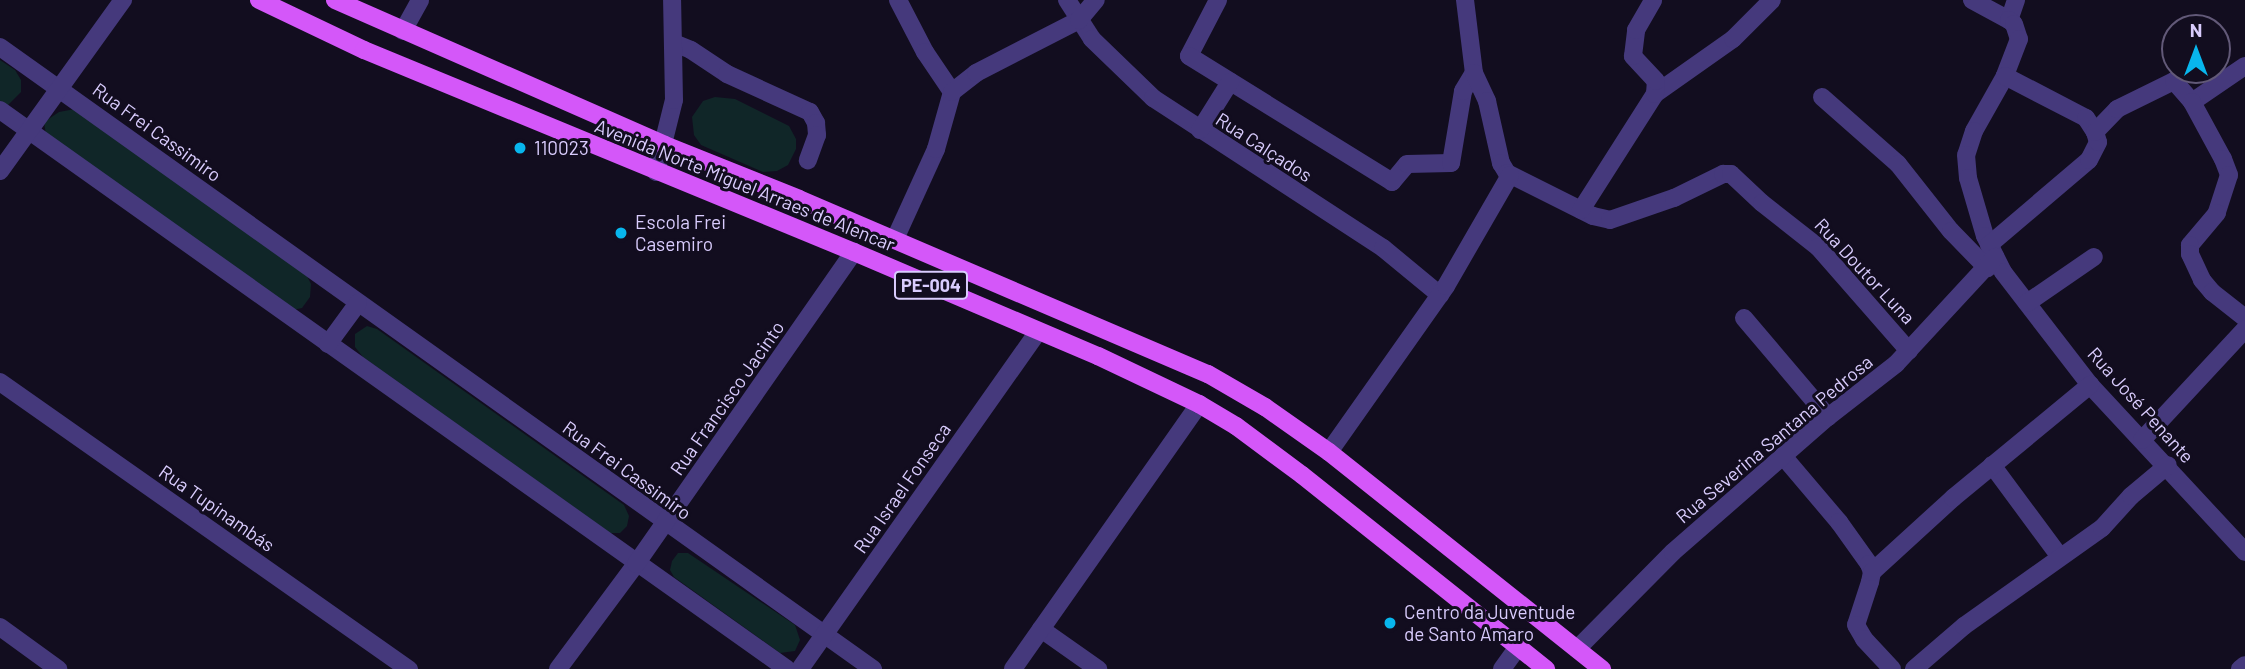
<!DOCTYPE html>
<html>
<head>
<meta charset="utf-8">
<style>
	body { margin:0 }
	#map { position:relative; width:2245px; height:669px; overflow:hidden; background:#120d1f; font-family:Barlow,sans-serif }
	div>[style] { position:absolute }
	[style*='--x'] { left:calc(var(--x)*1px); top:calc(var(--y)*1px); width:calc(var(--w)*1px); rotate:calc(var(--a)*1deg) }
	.green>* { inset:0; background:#102628 }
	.minor>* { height:18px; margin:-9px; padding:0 9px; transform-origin:9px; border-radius:9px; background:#45397c }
	.major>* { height:18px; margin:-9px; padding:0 9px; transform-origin:9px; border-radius:9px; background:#d457f9 }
	.dots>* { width:19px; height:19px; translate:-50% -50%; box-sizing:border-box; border:4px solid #120d1f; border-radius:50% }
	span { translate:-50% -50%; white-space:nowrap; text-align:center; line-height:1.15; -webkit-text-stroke:6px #120d1f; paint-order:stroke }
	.shield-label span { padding:2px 5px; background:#120d1f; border:2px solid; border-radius:5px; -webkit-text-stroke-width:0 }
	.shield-label { font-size:18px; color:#d9ccfd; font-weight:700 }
	.street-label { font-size:19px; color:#d9ccfd }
	.poi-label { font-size:19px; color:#d9ccfd }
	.left { translate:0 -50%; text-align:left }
	.north { position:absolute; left:2161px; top:14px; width:70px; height:70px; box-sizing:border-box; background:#120d1f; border:2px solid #625978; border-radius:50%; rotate:0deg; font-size:19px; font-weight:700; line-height:28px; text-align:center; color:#d9ccfd }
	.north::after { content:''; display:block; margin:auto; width:24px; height:32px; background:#08b6ed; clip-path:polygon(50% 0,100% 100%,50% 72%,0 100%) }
</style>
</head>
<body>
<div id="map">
	<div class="green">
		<div style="clip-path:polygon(0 60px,15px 70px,21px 80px,21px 92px,6px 107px,0 103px)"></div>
		<div style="clip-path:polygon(715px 97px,735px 99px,789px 126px,796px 139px,796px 149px,788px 165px,777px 171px,763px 172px,701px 145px,694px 135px,692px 117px,703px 101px)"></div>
		<div style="clip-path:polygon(75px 109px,307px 276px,311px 284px,310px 297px,302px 308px,293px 310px,46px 135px,44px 122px,59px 112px)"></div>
		<div style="clip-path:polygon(367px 326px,377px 329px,624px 505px,629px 516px,627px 526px,620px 533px,610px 533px,363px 357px,355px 347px,355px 334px)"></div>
		<div style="clip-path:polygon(678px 553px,688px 553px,795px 625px,800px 640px,795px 651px,780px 653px,674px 577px,670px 570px,672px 561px)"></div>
	</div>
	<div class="minor">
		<div style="--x:898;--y:0;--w:59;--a:62.6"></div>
		<div style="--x:925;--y:52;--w:48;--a:56"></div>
		<div style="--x:1067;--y:0;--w:46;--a:57.3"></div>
		<div style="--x:1092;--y:39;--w:85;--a:44"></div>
		<div style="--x:1153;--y:98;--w:275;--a:33.1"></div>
		<div style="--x:1383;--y:248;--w:74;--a:39.5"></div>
		<div style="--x:1218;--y:0;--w:63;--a:117.4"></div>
		<div style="--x:1189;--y:56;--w:239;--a:31.8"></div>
		<div style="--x:1392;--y:182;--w:23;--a:-50"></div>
		<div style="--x:1407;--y:164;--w:44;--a:-1.3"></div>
		<div style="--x:1451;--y:163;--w:73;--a:-80.5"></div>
		<div style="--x:1463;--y:91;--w:21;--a:-59"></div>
		<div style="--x:1465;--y:0;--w:74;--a:83"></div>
		<div style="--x:1474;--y:73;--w:31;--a:65"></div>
		<div style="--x:1487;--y:101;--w:64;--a:77.3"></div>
		<div style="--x:1501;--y:163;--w:12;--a:59"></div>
		<div style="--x:1507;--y:173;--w:96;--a:26.6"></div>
		<div style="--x:1593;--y:216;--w:17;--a:13"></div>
		<div style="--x:1610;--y:220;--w:68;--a:-19"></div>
		<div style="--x:1674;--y:198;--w:55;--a:-26.1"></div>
		<div style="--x:1723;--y:174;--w:8;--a:0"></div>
		<div style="--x:1731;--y:174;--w:42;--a:43.1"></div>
		<div style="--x:1762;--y:203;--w:71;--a:38.2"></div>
		<div style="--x:1818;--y:247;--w:138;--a:48.8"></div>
		<div style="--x:1972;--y:0;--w:42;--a:28.4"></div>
		<div style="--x:2016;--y:0;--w:21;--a:109"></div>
		<div style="--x:2009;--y:20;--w:6;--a:39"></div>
		<div style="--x:2014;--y:24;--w:16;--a:72"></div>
		<div style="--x:2019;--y:39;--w:40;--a:111"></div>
		<div style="--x:2005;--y:76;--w:63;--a:119.4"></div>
		<div style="--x:1974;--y:131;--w:25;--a:108"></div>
		<div style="--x:1966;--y:155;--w:23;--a:85"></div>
		<div style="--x:1968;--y:178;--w:60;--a:73.7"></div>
		<div style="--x:1985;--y:236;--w:40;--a:63.4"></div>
		<div style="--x:2003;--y:272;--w:143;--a:52.4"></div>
		<div style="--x:2090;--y:385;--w:228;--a:47.1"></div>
		<div style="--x:403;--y:31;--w:35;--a:-61"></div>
		<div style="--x:674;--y:43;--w:18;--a:22"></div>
		<div style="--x:691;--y:50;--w:43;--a:33.7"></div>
		<div style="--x:727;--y:74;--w:91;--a:24.6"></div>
		<div style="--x:810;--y:112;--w:13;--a:61"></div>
		<div style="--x:816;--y:123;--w:12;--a:85"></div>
		<div style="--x:817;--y:135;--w:27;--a:110"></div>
		<div style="--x:0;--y:47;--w:1072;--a:35.47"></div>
		<div style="--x:2005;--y:76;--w:91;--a:27.4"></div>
		<div style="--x:2086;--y:118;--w:17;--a:57"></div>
		<div style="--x:1655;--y:94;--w:95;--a:-35.2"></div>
		<div style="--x:1733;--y:39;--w:55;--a:-45"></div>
		<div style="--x:1822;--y:97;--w:101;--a:41.4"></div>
		<div style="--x:1898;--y:164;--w:85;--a:51.7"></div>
		<div style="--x:1951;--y:231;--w:52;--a:45.8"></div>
		<div style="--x:2192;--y:102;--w:64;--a:-34.2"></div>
		<div style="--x:0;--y:110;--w:965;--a:35.39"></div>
		<div style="--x:1200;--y:130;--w:57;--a:-58"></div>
		<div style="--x:0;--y:171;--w:211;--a:-54.3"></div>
		<div style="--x:656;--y:172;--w:74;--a:-76"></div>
		<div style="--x:674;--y:100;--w:100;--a:-91.1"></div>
		<div style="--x:1581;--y:210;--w:138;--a:-57.5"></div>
		<div style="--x:1655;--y:94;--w:13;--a:-86"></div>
		<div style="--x:1656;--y:81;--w:34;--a:-133"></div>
		<div style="--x:1633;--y:56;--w:26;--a:-83"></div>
		<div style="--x:1636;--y:30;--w:34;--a:-60"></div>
		<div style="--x:895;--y:239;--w:99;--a:-65.5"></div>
		<div style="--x:936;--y:149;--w:59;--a:-74.3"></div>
		<div style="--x:952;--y:92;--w:31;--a:-38"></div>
		<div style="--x:976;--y:73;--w:116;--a:-27.2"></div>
		<div style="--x:1079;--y:20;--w:26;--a:-50"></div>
		<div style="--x:1989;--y:245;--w:131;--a:-40.4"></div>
		<div style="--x:2089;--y:160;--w:20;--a:-63"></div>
		<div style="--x:2098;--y:142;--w:10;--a:-107"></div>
		<div style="--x:2095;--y:132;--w:32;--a:-46"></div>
		<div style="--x:2117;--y:109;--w:64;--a:-26.2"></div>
		<div style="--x:2174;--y:81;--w:28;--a:49"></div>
		<div style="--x:2192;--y:102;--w:65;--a:61.5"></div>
		<div style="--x:2223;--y:159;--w:17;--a:69"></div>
		<div style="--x:2229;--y:175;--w:40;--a:108"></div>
		<div style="--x:2217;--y:213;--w:42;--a:130.2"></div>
		<div style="--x:2190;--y:245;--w:9;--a:90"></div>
		<div style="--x:2190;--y:254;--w:29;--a:65"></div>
		<div style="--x:2202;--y:280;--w:16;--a:50"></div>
		<div style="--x:2212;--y:292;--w:42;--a:38.2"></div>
		<div style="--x:2027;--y:303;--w:81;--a:-34.5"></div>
		<div style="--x:1744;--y:318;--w:130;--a:49.7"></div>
		<div style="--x:328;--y:344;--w:51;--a:-53.8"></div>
		<div style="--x:0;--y:382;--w:500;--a:35.1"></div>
		<div style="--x:2142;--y:440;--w:151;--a:-47.1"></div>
		<div style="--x:1329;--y:452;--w:203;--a:-54.8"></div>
		<div style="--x:1446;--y:286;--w:128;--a:-60"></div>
		<div style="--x:1783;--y:456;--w:87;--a:49.7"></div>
		<div style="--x:1839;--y:522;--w:52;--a:54.5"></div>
		<div style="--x:1869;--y:564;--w:9;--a:69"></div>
		<div style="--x:1872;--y:572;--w:10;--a:101"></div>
		<div style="--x:1870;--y:582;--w:45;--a:108"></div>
		<div style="--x:1856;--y:625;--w:16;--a:60"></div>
		<div style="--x:1864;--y:639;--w:41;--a:47"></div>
		<div style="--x:1992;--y:465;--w:114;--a:53.5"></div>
		<div style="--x:1872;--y:572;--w:110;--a:-42.4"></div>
		<div style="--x:1953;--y:498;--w:178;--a:-39.5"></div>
		<div style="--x:0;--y:627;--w:72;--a:35.9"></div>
		<div style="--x:1041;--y:629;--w:70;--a:35.1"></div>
		<div style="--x:1577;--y:649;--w:136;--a:-45.3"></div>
		<div style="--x:1673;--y:552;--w:206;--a:-41.1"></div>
		<div style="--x:1828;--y:417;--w:86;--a:-37.9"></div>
		<div style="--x:1896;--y:364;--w:146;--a:-47.2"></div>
		<div style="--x:558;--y:669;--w:131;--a:-53.4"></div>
		<div style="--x:636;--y:564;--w:381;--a:-55.1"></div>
		<div style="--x:800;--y:669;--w:413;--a:-54.8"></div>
		<div style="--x:1013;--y:669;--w:324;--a:-54.9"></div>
		<div style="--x:1502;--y:669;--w:27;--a:-54"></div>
		<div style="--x:1914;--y:669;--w:66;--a:-40.7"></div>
		<div style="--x:1964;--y:626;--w:169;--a:-35.4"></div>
		<div style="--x:2102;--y:528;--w:43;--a:-47.8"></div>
		<div style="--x:2131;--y:496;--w:48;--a:-40"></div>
		<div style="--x:2240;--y:669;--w:6;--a:-39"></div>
	</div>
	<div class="major">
		<div style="--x:259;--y:0;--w:116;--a:25.5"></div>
		<div style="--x:364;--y:50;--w:530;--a:22.4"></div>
		<div style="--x:854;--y:252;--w:265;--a:23.1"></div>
		<div style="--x:1098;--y:356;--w:112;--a:25.4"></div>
		<div style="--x:1199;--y:404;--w:43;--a:30.7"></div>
		<div style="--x:1236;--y:426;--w:82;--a:36.6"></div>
		<div style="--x:1302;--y:475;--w:312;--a:38.5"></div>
		<div style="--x:335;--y:0;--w:360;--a:23.7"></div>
		<div style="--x:665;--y:145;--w:144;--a:21.9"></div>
		<div style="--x:799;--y:199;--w:445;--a:23.2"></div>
		<div style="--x:1208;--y:374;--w:66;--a:30.1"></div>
		<div style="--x:1265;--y:407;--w:78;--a:35.1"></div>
		<div style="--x:1329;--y:452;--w:349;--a:38.5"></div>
	</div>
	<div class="dots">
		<div style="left:520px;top:148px;background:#08b6ed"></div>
		<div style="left:621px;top:233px;background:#08b6ed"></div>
		<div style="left:1390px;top:623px;background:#08b6ed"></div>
	</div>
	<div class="shield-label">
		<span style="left:931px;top:285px">PE-004</span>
	</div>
	<div class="street-label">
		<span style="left:157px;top:132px;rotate:36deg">Rua Frei Cassimiro</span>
		<span style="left:1264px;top:147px;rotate:33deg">Rua Calçados</span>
		<span style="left:745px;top:185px;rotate:22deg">Avenida Norte Miguel Arraes de Alencar</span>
		<span style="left:1865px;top:271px;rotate:47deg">Rua Doutor Luna</span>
		<span style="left:727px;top:398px;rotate:-55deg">Rua Francisco Jacinto</span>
		<span style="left:2141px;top:405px;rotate:48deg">Rua José Penante</span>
		<span style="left:1774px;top:439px;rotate:-40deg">Rua Severina Santana Pedrosa</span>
		<span style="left:627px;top:470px;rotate:36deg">Rua Frei Cassimiro</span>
		<span style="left:902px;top:488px;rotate:-55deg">Rua Israel Fonseca</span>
		<span style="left:217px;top:508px;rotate:35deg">Rua Tupinambás</span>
	</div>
	<div class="poi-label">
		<span class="left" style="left:534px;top:148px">110023</span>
		<span class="left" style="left:635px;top:233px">Escola Frei<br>Casemiro</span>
		<span class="left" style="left:1404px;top:623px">Centro da Juventude<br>de Santo Amaro</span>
	</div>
	<div class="north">N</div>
</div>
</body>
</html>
